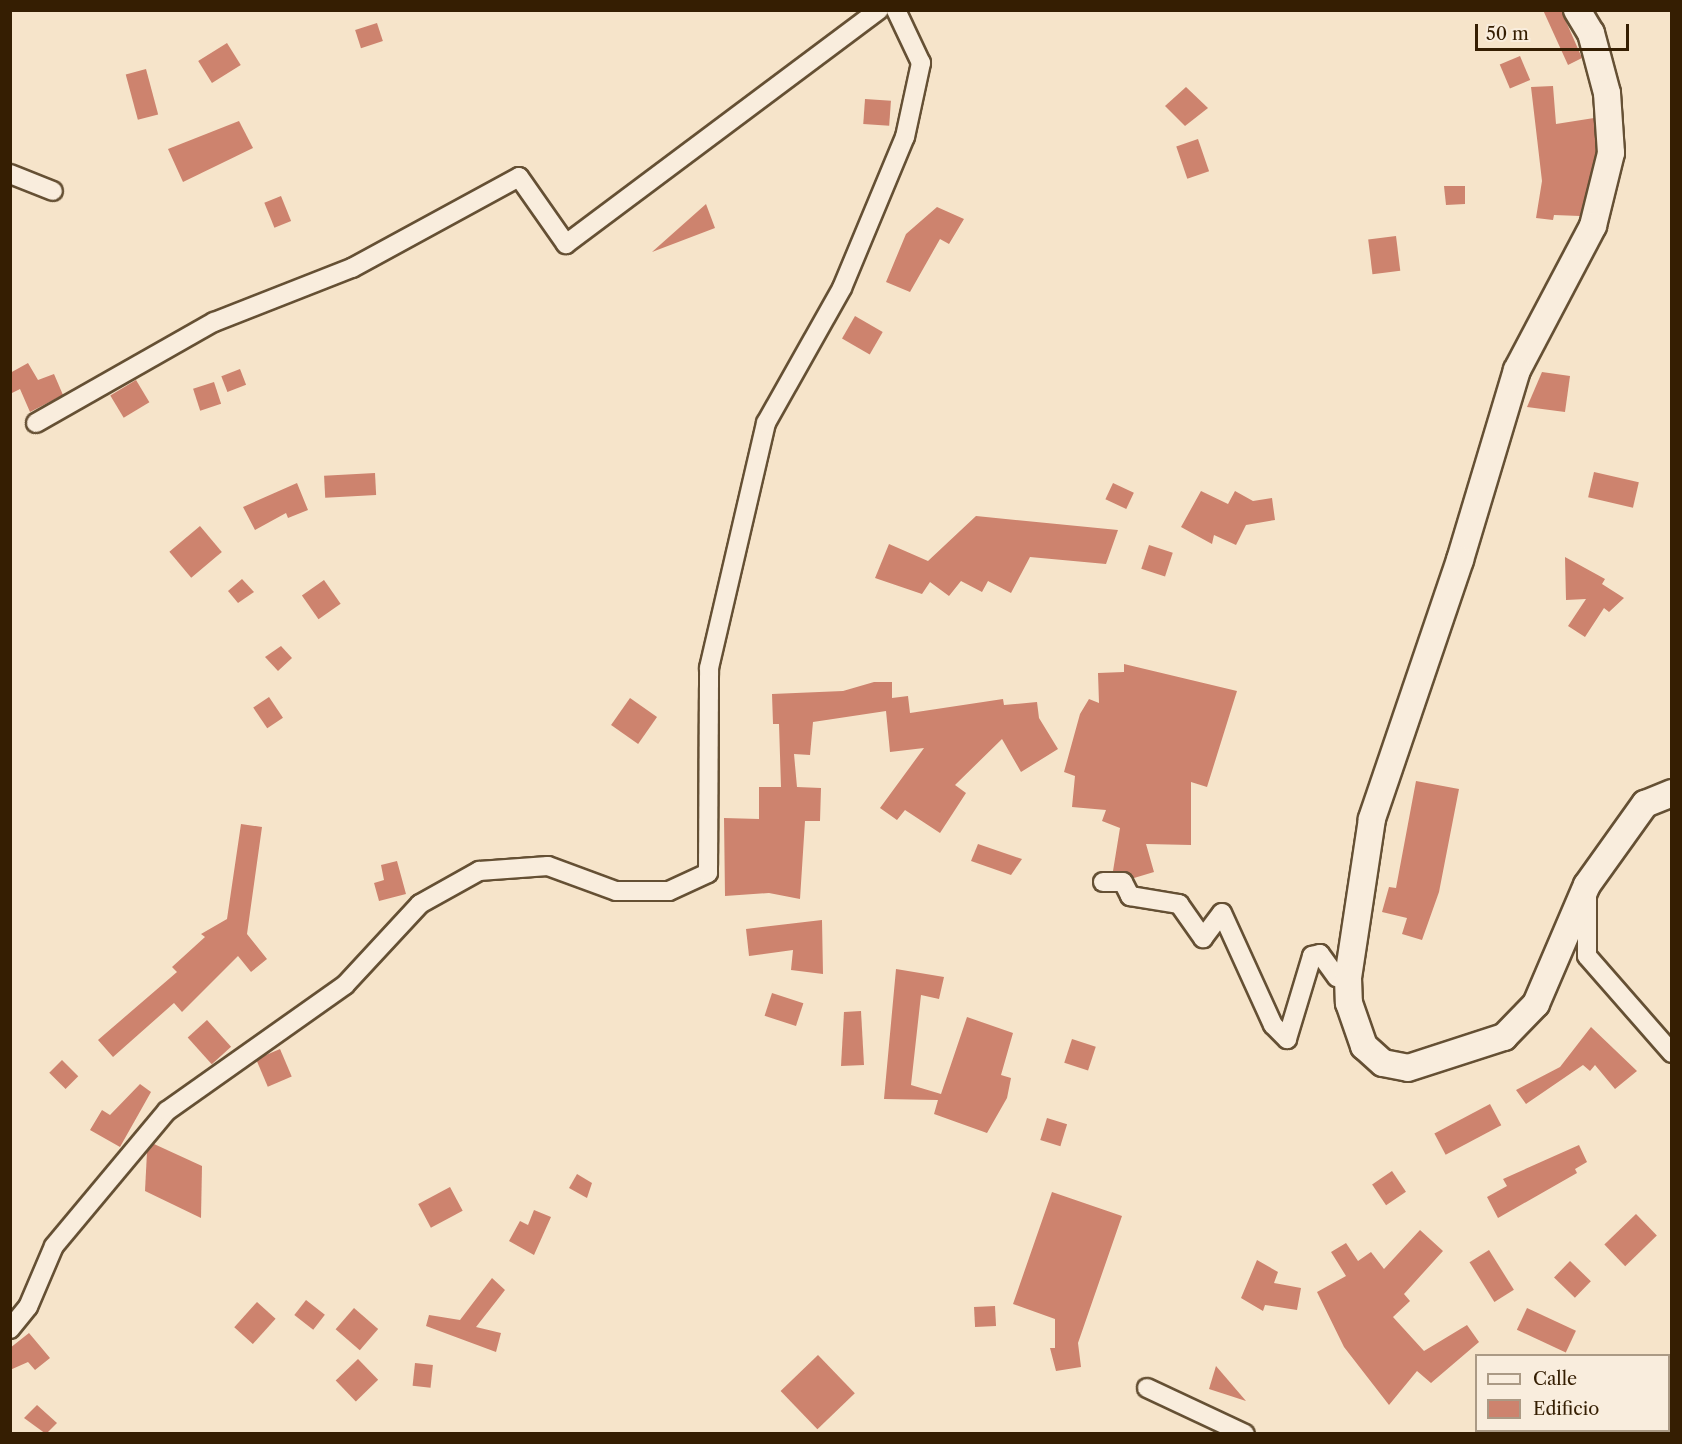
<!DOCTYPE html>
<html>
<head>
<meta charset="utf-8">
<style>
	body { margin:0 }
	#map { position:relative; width:1682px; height:1444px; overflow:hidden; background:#f6e4ca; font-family:"Libre Caslon Text",serif }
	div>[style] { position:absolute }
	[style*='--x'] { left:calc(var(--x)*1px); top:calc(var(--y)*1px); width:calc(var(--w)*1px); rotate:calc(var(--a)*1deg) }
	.building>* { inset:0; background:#cd836e; transform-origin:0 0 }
	.roads { filter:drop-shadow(2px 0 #655034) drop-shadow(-2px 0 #655034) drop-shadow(0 2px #655034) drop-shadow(0 -2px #655034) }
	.street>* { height:18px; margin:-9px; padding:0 9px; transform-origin:9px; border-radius:9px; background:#f9eddd }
	.secondary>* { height:26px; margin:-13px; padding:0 13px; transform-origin:13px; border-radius:13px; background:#f9eddd }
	span { translate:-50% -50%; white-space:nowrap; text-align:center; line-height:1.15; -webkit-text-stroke:4.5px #f9eddd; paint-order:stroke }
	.frame { position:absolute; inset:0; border:12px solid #351e02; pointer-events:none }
	.legend { position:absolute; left:1475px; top:1354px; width:195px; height:78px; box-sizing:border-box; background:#f9eddd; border:2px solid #ab9a85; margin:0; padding:8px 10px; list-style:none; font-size:18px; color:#351e02 }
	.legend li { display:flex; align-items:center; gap:12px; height:30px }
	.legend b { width:30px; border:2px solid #ab9a85 }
	.scale { position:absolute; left:1475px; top:24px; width:154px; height:27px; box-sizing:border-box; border:3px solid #351e02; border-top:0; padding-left:8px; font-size:18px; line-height:21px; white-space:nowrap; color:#351e02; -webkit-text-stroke:4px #f9eddd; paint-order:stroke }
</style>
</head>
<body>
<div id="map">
	<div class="building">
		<div style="clip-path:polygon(1543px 10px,1561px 10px,1582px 58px,1568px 65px)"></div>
		<div style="left:377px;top:23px;width:19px;height:23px;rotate:72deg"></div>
		<div style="left:227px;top:43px;width:26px;height:34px;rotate:58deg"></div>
		<div style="left:1520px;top:56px;width:26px;height:22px;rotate:67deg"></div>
		<div style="left:146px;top:69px;width:47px;height:21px;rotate:75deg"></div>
		<div style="clip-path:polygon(1553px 86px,1556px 124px,1594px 118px,1596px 152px,1580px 216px,1554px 215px,1553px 220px,1536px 218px,1542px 181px,1531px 87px)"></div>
		<div style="clip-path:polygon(1186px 87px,1208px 108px,1185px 126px,1165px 106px)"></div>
		<div style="left:865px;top:99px;width:26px;height:25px;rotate:4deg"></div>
		<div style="clip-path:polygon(239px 121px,253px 148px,183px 182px,168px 149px)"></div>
		<div style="left:1198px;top:139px;width:34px;height:23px;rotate:71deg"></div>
		<div style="clip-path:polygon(1444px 186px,1465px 186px,1465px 204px,1446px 205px)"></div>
		<div style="left:281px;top:196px;width:27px;height:18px;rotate:68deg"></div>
		<div style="clip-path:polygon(706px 204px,715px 228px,652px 252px)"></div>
		<div style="clip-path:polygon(937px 207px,964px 219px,949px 244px,940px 239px,910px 292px,886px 282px,906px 234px)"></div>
		<div style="left:1396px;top:236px;width:35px;height:28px;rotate:83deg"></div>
		<div style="left:855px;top:316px;width:32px;height:26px;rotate:30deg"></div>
		<div style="clip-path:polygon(28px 363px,38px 380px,54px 374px,63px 395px,30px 412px,20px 389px,10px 394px,10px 373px)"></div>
		<div style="left:240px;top:369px;width:17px;height:20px;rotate:69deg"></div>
		<div style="clip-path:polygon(1542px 372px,1570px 376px,1565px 412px,1527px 407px)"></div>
		<div style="left:136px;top:380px;width:26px;height:30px;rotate:59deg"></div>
		<div style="left:214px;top:382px;width:23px;height:22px;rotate:72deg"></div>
		<div style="left:1594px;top:472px;width:46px;height:26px;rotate:13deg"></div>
		<div style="left:375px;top:473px;width:22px;height:51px;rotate:87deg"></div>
		<div style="clip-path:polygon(297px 483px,308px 510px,288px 518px,286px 513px,255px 530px,243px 507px)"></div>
		<div style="left:1113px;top:483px;width:23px;height:18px;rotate:25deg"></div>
		<div style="clip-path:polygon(1201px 491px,1228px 504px,1235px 491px,1253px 501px,1272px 498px,1275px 520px,1246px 525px,1236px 545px,1214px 535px,1212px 544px,1181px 527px)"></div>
		<div style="clip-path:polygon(976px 516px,1118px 530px,1106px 564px,1030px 557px,1011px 593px,988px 581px,982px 592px,961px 581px,949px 596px,930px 582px,922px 594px,875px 578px,889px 544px,928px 561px)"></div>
		<div style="left:200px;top:526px;width:34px;height:40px;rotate:50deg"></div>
		<div style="left:1149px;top:545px;width:25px;height:25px;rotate:18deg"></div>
		<div style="clip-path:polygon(1565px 557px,1605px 579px,1602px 584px,1624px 598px,1609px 612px,1604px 608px,1585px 637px,1568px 626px,1586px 599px,1566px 600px)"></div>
		<div style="clip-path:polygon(242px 579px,254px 592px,238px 603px,228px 591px)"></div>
		<div style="left:324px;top:580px;width:29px;height:27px;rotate:55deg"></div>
		<div style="clip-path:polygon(281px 646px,292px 658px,278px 671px,265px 657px)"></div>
		<div style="clip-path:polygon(1124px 664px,1237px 691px,1207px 787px,1191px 782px,1191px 845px,1146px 844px,1154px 872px,1134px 878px,1113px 871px,1120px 828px,1102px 821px,1106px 810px,1072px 807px,1075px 776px,1064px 772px,1080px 714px,1089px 699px,1099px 703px,1098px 673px,1124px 672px)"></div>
		<div style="clip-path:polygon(874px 682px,892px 682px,892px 698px,908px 696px,910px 713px,1003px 699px,1004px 705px,1037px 702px,1039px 718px,1058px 749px,1021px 772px,1002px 739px,955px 785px,966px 793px,940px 833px,905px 810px,897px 820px,880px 808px,924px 748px,890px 752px,886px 711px,813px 722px,810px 755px,794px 754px,797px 787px,821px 788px,820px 821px,805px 821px,800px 899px,769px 893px,725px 896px,724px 818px,759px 819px,759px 787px,781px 787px,779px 724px,773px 724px,772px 694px,843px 691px)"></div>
		<div style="left:269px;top:697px;width:25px;height:19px;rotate:56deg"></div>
		<div style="left:630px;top:698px;width:33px;height:33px;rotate:35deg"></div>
		<div style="clip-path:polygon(1416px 781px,1459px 789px,1439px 892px,1422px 940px,1402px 934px,1407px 918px,1382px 912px,1389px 887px,1396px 888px)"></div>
		<div style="clip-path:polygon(241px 824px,262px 827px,247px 934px,267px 959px,251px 972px,238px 956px,182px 1012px,174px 1003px,113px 1057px,98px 1040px,177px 972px,172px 967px,205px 937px,201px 934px,227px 919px)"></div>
		<div style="clip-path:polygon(978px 844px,1022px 859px,1011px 875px,971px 861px)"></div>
		<div style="clip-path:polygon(397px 861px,406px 894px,379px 901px,374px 883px,384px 880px,381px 865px)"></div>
		<div style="clip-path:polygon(822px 920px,823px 974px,791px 970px,793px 950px,749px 956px,746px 929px)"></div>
		<div style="clip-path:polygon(896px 969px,944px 977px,939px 999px,921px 995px,911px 1085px,941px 1094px,967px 1017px,1013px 1033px,1001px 1075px,1011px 1078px,1007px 1098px,987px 1133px,934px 1114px,938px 1100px,884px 1099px)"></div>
		<div style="left:772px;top:993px;width:33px;height:24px;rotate:18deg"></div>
		<div style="clip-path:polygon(861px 1011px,864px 1065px,841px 1066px,844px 1012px)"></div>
		<div style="left:207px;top:1020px;width:36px;height:26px;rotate:48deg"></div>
		<div style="clip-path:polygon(1591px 1027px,1637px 1071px,1615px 1089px,1595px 1065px,1590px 1071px,1583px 1065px,1526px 1104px,1516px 1090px,1560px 1067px)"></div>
		<div style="left:1072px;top:1039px;width:25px;height:25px;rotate:18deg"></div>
		<div style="left:280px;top:1049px;width:30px;height:26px;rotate:67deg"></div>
		<div style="left:62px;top:1060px;width:23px;height:18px;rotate:45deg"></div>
		<div style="clip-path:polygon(140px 1084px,151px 1092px,120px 1147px,90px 1130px,102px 1110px,110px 1115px)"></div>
		<div style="left:1490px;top:1104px;width:24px;height:63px;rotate:62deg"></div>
		<div style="left:1047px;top:1118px;width:21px;height:23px;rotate:17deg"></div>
		<div style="clip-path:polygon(154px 1144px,202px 1166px,201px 1218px,145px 1191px,147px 1152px)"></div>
		<div style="clip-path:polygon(1579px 1145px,1587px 1162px,1575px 1169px,1577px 1173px,1498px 1218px,1487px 1197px,1507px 1186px,1503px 1179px)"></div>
		<div style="left:1392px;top:1171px;width:25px;height:24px;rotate:56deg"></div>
		<div style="clip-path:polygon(577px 1174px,592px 1183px,587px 1198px,569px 1188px)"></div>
		<div style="left:450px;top:1187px;width:27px;height:36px;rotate:62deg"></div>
		<div style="clip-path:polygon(1052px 1192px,1122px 1216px,1078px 1343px,1081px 1367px,1056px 1371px,1050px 1348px,1055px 1348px,1055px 1319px,1013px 1304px)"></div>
		<div style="clip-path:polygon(534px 1210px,551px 1217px,534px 1255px,509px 1241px,520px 1221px,528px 1225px)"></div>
		<div style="left:1636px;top:1214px;width:30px;height:44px;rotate:46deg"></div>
		<div style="clip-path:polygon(1420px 1230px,1443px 1251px,1404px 1294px,1410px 1301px,1393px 1317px,1424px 1351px,1467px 1325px,1479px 1342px,1431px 1383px,1417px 1371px,1389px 1405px,1344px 1347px,1317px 1292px,1346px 1276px,1331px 1252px,1346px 1243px,1358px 1261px,1371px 1252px,1384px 1269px)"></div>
		<div style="left:1489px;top:1250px;width:47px;height:23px;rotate:58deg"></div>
		<div style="clip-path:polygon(1257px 1260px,1278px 1272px,1274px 1283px,1301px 1288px,1297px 1310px,1265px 1305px,1263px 1311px,1241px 1298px)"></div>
		<div style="left:1570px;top:1261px;width:29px;height:23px;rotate:44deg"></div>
		<div style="clip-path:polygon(492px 1278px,505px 1290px,476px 1327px,501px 1333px,496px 1352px,426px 1326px,429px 1315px,460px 1320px)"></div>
		<div style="left:306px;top:1300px;width:24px;height:19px;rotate:38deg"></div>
		<div style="left:257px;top:1302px;width:25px;height:34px;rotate:42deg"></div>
		<div style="left:995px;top:1306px;width:20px;height:21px;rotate:87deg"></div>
		<div style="left:354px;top:1308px;width:32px;height:28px;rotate:41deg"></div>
		<div style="left:1527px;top:1308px;width:54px;height:24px;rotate:25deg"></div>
		<div style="clip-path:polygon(29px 1333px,50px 1358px,35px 1370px,28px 1362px,10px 1370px,10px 1348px)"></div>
		<div style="left:818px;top:1355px;width:53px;height:52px;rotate:46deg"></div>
		<div style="left:358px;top:1359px;width:29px;height:31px;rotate:46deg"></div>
		<div style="left:415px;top:1363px;width:18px;height:23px;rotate:6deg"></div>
		<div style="clip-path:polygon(1216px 1366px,1246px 1401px,1209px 1389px)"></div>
		<div style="clip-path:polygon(37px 1405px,57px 1423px,46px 1434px,24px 1418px)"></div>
	</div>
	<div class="roads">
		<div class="street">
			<div style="--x:10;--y:174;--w:46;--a:21.6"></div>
			<div style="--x:36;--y:423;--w:205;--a:-29.6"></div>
			<div style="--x:214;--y:322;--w:148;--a:-21.4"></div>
			<div style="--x:352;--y:268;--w:190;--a:-28.6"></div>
			<div style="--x:519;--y:177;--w:82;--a:55"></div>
			<div style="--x:566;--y:244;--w:391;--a:-36.8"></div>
			<div style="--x:1103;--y:882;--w:20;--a:0"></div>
			<div style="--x:1123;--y:882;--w:16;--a:63"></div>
			<div style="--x:1130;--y:896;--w:50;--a:9.3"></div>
			<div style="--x:1179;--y:904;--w:42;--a:54.8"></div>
			<div style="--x:1203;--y:938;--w:31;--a:-53"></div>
			<div style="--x:1222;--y:913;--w:123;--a:65.5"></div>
			<div style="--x:1273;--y:1025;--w:20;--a:45"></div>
			<div style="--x:1287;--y:1039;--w:87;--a:-73.2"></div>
			<div style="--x:1312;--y:956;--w:8;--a:-14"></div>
			<div style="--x:1320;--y:954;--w:29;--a:54"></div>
			<div style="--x:1337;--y:977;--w:11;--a:5"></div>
			<div style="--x:1587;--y:892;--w:64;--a:90"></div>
			<div style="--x:1587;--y:956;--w:129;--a:48.8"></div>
			<div style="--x:10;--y:1329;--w:28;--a:-51"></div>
			<div style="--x:28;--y:1307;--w:66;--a:-66.9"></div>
			<div style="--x:54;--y:1246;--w:176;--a:-50.1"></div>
			<div style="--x:167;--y:1111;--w:218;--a:-35.3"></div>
			<div style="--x:345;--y:985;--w:110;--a:-47.2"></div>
			<div style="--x:420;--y:904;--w:68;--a:-29.2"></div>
			<div style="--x:479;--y:871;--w:69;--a:-4.1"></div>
			<div style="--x:548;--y:866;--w:72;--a:20.2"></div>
			<div style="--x:616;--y:891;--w:53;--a:0"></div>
			<div style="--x:669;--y:891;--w:43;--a:-24.8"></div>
			<div style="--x:708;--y:873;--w:205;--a:-89.7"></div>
			<div style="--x:709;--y:668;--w:252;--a:-76.9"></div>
			<div style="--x:766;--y:423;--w:155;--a:-60.6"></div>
			<div style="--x:842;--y:288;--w:164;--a:-67.4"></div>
			<div style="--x:905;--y:137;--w:76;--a:-77.8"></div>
			<div style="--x:921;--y:63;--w:59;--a:-115.3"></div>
			<div style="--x:1147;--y:1388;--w:108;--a:25.1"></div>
		</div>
		<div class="secondary">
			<div style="--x:1577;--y:10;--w:27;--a:59"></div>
			<div style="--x:1591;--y:33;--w:62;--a:75.1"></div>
			<div style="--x:1607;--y:93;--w:60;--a:86.2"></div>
			<div style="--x:1611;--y:153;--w:75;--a:103.9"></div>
			<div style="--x:1593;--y:226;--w:163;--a:117.8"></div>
			<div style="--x:1517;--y:370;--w:198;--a:106.7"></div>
			<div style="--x:1460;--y:560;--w:274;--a:108.8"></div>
			<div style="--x:1372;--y:819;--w:161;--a:98.6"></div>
			<div style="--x:1348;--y:978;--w:25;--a:88"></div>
			<div style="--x:1349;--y:1003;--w:46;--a:70.8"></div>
			<div style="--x:1364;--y:1046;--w:25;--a:42"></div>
			<div style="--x:1383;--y:1063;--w:25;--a:11"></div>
			<div style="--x:1408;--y:1068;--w:101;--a:-17.9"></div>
			<div style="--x:1504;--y:1037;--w:46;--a:-45.9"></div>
			<div style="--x:1536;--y:1004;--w:129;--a:-66.8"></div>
			<div style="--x:1587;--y:885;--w:100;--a:-54.4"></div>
			<div style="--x:1645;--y:804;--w:29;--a:-22"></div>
		</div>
	</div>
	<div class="frame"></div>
	<ul class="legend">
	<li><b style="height:8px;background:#f9eddd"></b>Calle</li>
	<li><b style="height:16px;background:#cd836e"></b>Edificio</li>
	</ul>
	<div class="scale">50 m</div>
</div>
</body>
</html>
